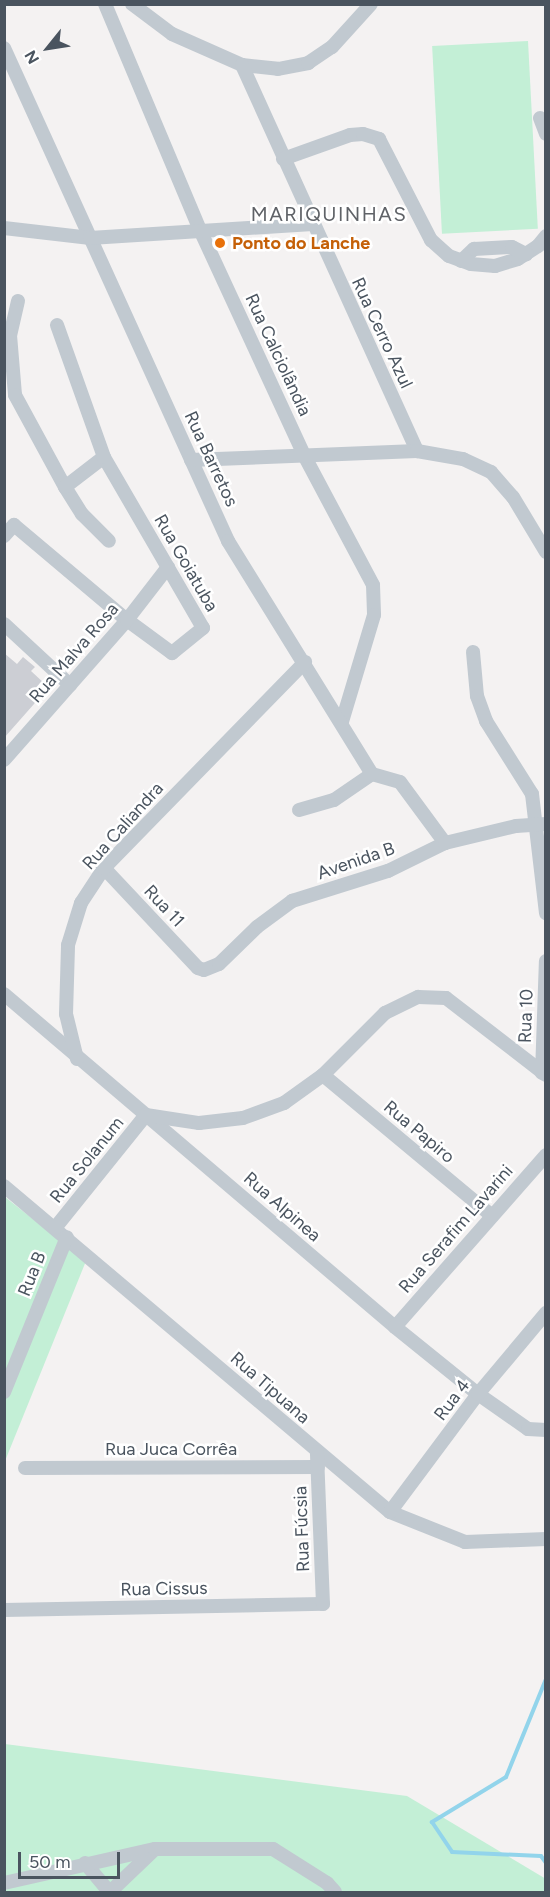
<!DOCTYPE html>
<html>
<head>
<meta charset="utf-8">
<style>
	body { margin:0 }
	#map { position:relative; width:550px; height:1897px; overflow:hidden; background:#f4f2f2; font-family:Figtree,sans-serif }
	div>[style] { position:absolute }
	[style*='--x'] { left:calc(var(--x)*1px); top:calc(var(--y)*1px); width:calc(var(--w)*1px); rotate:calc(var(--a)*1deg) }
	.green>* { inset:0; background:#c3efd6; transform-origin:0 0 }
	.stream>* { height:4px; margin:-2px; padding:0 2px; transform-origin:2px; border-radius:2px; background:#92d4eb }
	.building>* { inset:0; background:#ccced4 }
	.minor>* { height:14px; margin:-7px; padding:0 7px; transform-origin:7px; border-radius:7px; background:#c1c9d0 }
	.dots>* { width:16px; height:16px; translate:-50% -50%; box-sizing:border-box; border:3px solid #fff; border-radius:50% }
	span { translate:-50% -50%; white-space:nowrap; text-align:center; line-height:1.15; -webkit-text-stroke:5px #fff; paint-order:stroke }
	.food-label { font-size:18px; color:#c56008; font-weight:700 }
	.left { translate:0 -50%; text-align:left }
	.street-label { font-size:18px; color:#4a545f }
	.neighbourhood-label { font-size:20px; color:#5f6267; letter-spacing:1.5px }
	.frame { position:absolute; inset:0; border:6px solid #4a545f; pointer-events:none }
	.north { position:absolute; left:18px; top:18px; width:60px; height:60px; -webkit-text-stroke:4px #fff; paint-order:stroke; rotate:240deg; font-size:16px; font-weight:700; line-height:24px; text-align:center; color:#4a545f }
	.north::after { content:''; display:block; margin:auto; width:21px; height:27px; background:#4a545f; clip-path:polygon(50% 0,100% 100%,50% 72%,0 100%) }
	.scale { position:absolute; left:18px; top:1852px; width:102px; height:27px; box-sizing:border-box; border:3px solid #4a545f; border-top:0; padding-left:8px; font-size:18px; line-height:21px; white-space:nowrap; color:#4a545f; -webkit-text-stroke:4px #fff; paint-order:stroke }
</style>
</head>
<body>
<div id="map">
	<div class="green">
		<div style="left:528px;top:41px;width:188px;height:96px;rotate:87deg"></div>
		<div style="clip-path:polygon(5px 1197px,86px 1261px,5px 1461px)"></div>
		<div style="clip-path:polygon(5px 1744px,407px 1796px,546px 1879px,545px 1892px,5px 1892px)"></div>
	</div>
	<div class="stream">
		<div style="--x:546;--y:1679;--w:106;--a:112.2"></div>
		<div style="--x:506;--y:1777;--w:87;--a:148.7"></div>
		<div style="--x:432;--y:1822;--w:36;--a:56"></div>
		<div style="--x:452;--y:1852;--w:89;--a:2.6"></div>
		<div style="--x:541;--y:1856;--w:9;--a:54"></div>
	</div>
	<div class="building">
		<div style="clip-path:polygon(4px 653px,17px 664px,23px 657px,35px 667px,31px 671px,45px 684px,37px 693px,40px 695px,34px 704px,4px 738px)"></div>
	</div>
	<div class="minor">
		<div style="--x:105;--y:4;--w:247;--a:67.2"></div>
		<div style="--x:201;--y:232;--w:248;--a:65.2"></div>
		<div style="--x:305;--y:457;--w:145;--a:62"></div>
		<div style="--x:373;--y:585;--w:30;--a:88"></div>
		<div style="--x:374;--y:615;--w:112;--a:106.7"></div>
		<div style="--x:132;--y:4;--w:50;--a:36.9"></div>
		<div style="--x:172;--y:34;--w:77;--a:23.9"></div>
		<div style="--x:242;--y:65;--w:36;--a:6"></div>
		<div style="--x:278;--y:69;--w:31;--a:-11"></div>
		<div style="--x:308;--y:63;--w:29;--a:-34"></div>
		<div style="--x:332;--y:47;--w:58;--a:-47.8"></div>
		<div style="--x:4;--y:48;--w:542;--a:65.56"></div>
		<div style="--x:228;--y:541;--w:274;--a:58.3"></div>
		<div style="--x:372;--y:774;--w:29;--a:16"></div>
		<div style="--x:400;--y:782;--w:76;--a:53.6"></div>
		<div style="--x:242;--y:65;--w:424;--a:65.6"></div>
		<div style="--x:540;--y:118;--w:17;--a:69"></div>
		<div style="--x:283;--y:159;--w:71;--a:-19.7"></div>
		<div style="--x:350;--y:135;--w:13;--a:-4"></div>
		<div style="--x:363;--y:134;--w:17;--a:17"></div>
		<div style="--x:379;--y:139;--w:114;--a:62.8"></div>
		<div style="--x:431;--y:240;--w:24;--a:42"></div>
		<div style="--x:449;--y:256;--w:23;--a:20"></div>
		<div style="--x:471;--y:264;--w:24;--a:5"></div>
		<div style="--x:495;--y:266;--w:24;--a:-17"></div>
		<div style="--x:518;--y:259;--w:24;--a:-33"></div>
		<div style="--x:538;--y:246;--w:13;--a:-51"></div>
		<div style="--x:4;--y:228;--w:87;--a:6.6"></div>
		<div style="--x:90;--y:238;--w:223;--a:-3.6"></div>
		<div style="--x:461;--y:261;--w:18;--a:-43"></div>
		<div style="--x:474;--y:249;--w:38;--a:-3"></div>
		<div style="--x:512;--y:247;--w:16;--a:27"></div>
		<div style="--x:18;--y:301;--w:35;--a:103"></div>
		<div style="--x:10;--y:335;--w:60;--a:85.2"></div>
		<div style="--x:15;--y:395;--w:105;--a:61.5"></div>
		<div style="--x:65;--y:487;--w:32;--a:58"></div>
		<div style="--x:82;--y:514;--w:38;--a:45"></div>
		<div style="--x:191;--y:460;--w:226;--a:-2.3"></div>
		<div style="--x:417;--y:451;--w:47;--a:9.9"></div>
		<div style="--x:463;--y:459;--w:31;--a:25"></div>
		<div style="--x:491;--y:472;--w:33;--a:49"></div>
		<div style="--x:513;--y:497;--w:64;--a:59"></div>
		<div style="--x:65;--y:487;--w:49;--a:-37.6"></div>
		<div style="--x:4;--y:536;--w:15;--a:-48"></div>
		<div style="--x:14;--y:525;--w:148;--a:40.1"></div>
		<div style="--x:127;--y:620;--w:56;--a:36.3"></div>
		<div style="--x:172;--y:653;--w:40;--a:-39"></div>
		<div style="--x:203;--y:628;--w:198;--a:-120.1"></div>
		<div style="--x:104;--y:457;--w:140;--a:-109.6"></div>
		<div style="--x:4;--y:624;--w:90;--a:42.7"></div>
		<div style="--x:473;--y:652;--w:44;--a:84.8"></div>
		<div style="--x:477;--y:696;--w:27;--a:70"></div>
		<div style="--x:486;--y:721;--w:86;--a:57.8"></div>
		<div style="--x:532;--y:794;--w:120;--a:83.3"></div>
		<div style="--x:4;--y:760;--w:186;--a:-48.7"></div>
		<div style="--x:127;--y:620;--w:67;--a:-52.3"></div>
		<div style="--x:299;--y:810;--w:36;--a:-16"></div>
		<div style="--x:334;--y:800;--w:46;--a:-34.4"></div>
		<div style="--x:104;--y:868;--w:137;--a:46.8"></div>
		<div style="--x:198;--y:968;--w:6;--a:18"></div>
		<div style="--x:204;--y:970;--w:16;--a:-22"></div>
		<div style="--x:219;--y:964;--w:53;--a:-44.2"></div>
		<div style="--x:257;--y:927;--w:44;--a:-36.6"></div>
		<div style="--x:292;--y:901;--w:101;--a:-17.4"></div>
		<div style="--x:388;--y:871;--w:64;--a:-26.2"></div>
		<div style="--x:445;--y:843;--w:73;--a:-13.5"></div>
		<div style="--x:516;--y:826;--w:30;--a:-4"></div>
		<div style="--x:4;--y:994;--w:514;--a:40.42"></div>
		<div style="--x:395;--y:1327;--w:107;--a:38.9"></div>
		<div style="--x:478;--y:1394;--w:61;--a:35"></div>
		<div style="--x:528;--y:1429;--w:18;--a:3"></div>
		<div style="--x:77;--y:1059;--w:46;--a:-103.7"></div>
		<div style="--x:66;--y:1014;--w:69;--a:-88.3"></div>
		<div style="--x:68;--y:945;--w:44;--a:-72.8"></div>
		<div style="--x:81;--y:903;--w:42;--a:-56.7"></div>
		<div style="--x:104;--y:868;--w:288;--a:-45.7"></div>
		<div style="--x:542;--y:1073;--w:112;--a:-88"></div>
		<div style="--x:323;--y:1075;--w:220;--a:39.8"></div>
		<div style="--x:4;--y:1186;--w:505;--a:40.18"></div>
		<div style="--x:390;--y:1512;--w:81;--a:21.8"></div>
		<div style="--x:465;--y:1542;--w:81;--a:-2.1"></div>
		<div style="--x:55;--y:1228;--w:145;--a:-51.2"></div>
		<div style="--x:146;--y:1115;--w:54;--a:8.6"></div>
		<div style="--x:199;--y:1123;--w:44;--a:-6.5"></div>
		<div style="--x:243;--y:1118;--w:44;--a:-20.1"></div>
		<div style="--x:284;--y:1103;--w:48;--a:-35.7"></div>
		<div style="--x:323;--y:1075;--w:88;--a:-45"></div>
		<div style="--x:385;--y:1013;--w:37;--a:-26"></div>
		<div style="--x:418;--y:997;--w:28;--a:2"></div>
		<div style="--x:446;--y:998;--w:126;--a:37.6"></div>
		<div style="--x:395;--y:1327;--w:229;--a:-48.7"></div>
		<div style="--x:4;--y:1392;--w:167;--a:-67.9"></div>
		<div style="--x:25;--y:1468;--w:293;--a:-0.2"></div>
		<div style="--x:390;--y:1512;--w:147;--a:-53.3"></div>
		<div style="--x:478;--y:1394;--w:106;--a:-50"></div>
		<div style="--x:4;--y:1610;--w:319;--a:-1.1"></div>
		<div style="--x:323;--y:1604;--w:152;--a:-92.3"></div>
		<div style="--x:85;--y:1863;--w:38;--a:50"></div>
		<div style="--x:4;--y:1883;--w:155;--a:-12.7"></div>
		<div style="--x:110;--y:1892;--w:62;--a:-43.7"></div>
		<div style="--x:155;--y:1849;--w:118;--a:0"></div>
		<div style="--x:273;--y:1849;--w:64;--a:32.2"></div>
		<div style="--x:327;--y:1883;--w:12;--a:48"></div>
	</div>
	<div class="dots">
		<div style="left:220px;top:243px;background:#e8710a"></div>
	</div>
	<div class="food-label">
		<span class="left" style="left:232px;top:243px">Ponto do Lanche</span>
	</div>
	<div class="street-label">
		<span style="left:382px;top:333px;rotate:65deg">Rua Cerro Azul</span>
		<span style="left:278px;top:355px;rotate:65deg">Rua Calciolândia</span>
		<span style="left:211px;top:459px;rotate:65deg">Rua Barretos</span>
		<span style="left:186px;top:563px;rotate:60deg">Rua Goiatuba</span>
		<span style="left:74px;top:653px;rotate:-49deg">Rua Malva Rosa</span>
		<span style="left:123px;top:826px;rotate:-48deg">Rua Caliandra</span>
		<span style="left:356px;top:861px;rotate:-19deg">Avenida B</span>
		<span style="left:164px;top:906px;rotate:47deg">Rua 11</span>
		<span style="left:526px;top:1016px;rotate:-88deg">Rua 10</span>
		<span style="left:419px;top:1132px;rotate:40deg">Rua Papiro</span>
		<span style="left:87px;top:1160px;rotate:-51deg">Rua Solanum</span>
		<span style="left:282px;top:1207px;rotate:41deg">Rua Alpinea</span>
		<span style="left:456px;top:1229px;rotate:-49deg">Rua Serafim Lavarini</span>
		<span style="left:32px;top:1274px;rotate:-68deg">Rua B</span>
		<span style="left:270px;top:1388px;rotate:41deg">Rua Tipuana</span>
		<span style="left:452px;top:1400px;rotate:-53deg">Rua 4</span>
		<span style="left:171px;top:1449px">Rua Juca Corrêa</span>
		<span style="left:302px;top:1529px;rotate:-92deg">Rua Fúcsia</span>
		<span style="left:164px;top:1589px;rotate:-1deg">Rua Cissus</span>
	</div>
	<div class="neighbourhood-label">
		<span style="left:329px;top:214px">MARIQUINHAS</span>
	</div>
	<div class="frame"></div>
	<div class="north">N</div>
	<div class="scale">50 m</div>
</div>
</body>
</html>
